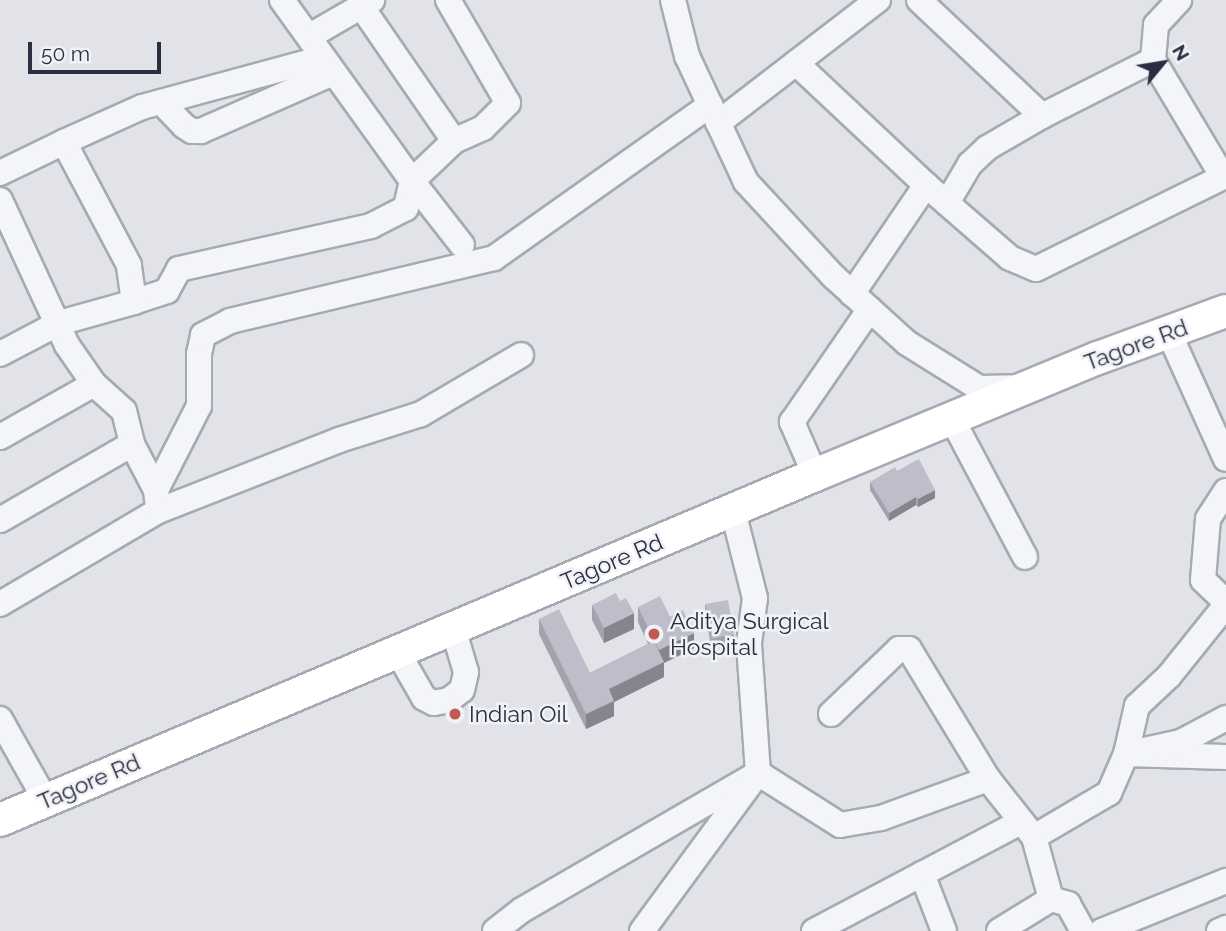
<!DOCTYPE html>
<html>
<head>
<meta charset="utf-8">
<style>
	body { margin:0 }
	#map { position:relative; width:1226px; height:931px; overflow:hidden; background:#e2e3e9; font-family:Raleway,sans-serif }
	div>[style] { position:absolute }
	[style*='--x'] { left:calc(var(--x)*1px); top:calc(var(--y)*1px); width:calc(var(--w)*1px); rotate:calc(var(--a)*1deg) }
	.roads { filter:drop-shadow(2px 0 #a7a9b3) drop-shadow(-2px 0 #a7a9b3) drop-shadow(0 2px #a7a9b3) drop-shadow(0 -2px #a7a9b3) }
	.minor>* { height:24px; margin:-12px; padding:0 12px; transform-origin:12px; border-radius:12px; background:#f4f5f8 }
	.major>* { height:32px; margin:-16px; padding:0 16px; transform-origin:16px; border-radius:16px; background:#fff }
	.wall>* { inset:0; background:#a3a3ad }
	.shaded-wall>* { inset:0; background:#84858d }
	.building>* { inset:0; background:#bdbec9; transform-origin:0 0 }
	.dots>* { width:19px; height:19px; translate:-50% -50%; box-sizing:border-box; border:4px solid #f1f2f7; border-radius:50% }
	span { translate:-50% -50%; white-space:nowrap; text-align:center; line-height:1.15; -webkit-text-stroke:5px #f1f2f7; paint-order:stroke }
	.street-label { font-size:23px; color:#2b2e40 }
	.poi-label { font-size:23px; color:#2b2e40 }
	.left { translate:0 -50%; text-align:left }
	.north { position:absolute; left:1128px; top:28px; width:70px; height:70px; -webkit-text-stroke:5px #f1f2f7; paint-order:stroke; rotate:60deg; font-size:19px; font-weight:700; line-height:28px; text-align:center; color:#2b2e40 }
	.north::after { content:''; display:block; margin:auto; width:24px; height:32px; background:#2b2e40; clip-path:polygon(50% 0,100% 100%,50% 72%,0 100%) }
	.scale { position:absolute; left:28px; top:42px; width:133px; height:32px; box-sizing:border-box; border:4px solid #2b2e40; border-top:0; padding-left:9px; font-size:21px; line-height:24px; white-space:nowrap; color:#2b2e40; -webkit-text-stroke:5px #f1f2f7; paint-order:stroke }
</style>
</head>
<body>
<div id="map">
	<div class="roads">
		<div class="minor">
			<div style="--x:282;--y:0;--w:223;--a:54.3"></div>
			<div style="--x:412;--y:181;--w:28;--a:103"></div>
			<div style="--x:406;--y:208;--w:39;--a:153"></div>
			<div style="--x:371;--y:226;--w:197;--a:167.4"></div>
			<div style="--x:179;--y:269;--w:25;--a:119"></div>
			<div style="--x:167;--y:291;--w:35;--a:162"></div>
			<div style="--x:134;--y:302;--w:37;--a:-98"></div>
			<div style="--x:129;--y:265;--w:139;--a:-117.9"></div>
			<div style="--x:64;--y:142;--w:85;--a:-24.2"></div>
			<div style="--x:142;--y:107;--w:187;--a:-15.2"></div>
			<div style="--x:448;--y:0;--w:119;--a:59.8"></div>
			<div style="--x:508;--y:103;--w:35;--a:135"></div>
			<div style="--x:483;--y:128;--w:32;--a:156"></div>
			<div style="--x:454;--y:141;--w:58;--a:136.4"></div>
			<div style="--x:412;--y:181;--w:81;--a:52"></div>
			<div style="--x:673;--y:0;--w:58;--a:76"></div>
			<div style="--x:687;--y:56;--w:139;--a:64.9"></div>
			<div style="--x:746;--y:182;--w:128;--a:47.2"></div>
			<div style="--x:833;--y:276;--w:100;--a:42.2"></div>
			<div style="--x:907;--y:343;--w:85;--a:32"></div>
			<div style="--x:979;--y:388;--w:39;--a:-1"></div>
			<div style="--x:919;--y:0;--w:169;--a:43.3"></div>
			<div style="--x:1042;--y:116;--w:124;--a:-26.8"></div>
			<div style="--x:1153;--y:60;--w:35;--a:-85"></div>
			<div style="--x:1156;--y:25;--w:34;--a:-47"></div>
			<div style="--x:361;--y:6;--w:164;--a:55.4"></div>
			<div style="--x:310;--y:36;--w:72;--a:-30.1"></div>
			<div style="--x:796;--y:63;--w:178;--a:43.2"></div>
			<div style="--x:926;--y:185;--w:111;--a:41"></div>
			<div style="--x:1010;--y:258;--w:28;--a:23"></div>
			<div style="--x:1036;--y:269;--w:208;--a:-26.2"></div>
			<div style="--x:1223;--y:177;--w:136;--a:-120.9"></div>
			<div style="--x:161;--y:102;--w:33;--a:46"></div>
			<div style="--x:184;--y:126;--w:9;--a:32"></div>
			<div style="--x:192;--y:131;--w:9;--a:0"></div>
			<div style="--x:201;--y:131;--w:144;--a:-23.7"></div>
			<div style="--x:718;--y:123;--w:202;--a:-37.6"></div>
			<div style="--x:0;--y:173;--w:71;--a:-25.8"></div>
			<div style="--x:0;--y:200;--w:160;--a:65.2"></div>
			<div style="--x:67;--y:345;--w:47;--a:55.3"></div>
			<div style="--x:94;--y:384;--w:40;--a:42"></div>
			<div style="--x:124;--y:411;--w:34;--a:76"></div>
			<div style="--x:132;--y:444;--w:52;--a:62.4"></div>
			<div style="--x:156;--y:490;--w:10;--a:84"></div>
			<div style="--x:947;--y:203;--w:45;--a:-59.5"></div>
			<div style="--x:970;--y:164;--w:23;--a:-43"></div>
			<div style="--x:987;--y:148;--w:64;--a:-30.2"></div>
			<div style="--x:852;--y:294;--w:132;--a:-55.8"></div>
			<div style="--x:1169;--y:333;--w:138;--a:65.7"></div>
			<div style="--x:0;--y:354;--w:67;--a:-27.7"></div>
			<div style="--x:59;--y:323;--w:78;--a:-15.6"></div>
			<div style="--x:952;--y:419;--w:156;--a:62.1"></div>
			<div style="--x:0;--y:437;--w:108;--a:-29.4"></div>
			<div style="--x:815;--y:475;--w:58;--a:-113.5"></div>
			<div style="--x:792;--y:422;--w:137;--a:-55.4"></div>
			<div style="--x:156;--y:490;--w:94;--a:-62.9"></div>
			<div style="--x:199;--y:406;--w:52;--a:-90"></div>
			<div style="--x:199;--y:354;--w:19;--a:-78"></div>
			<div style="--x:203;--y:335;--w:30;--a:-27"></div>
			<div style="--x:230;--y:321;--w:271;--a:-13.4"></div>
			<div style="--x:494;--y:258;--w:265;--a:-35.3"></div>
			<div style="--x:1226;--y:491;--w:33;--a:123"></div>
			<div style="--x:1208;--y:519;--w:61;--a:94.7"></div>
			<div style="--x:1203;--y:580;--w:32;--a:44"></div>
			<div style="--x:0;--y:520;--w:152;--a:-29.9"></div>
			<div style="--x:0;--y:604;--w:183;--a:-30.5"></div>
			<div style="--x:158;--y:511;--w:194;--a:-21.4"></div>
			<div style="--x:339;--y:440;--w:86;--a:-17.6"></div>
			<div style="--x:421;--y:414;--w:116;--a:-30.5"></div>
			<div style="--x:1226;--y:605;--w:91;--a:128.8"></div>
			<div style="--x:1169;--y:676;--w:44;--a:136.8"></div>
			<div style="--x:1137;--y:706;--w:49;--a:102.9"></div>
			<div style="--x:1126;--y:754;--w:100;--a:1.7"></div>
			<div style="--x:397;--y:651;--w:54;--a:60.1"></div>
			<div style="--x:424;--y:698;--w:11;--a:27"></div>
			<div style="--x:434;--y:703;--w:15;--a:-11"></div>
			<div style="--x:449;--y:700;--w:16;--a:-38"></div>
			<div style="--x:462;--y:690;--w:18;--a:-77"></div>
			<div style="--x:466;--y:672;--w:46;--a:-106.5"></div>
			<div style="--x:831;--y:714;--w:94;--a:-43.7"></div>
			<div style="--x:899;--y:649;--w:10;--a:0"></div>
			<div style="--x:909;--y:649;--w:152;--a:58.7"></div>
			<div style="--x:0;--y:719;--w:94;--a:60.7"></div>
			<div style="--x:922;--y:874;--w:61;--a:68.9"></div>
			<div style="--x:1051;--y:899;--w:64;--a:-105.3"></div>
			<div style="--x:1034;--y:837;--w:87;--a:-30.4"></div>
			<div style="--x:1109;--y:793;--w:43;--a:-66.4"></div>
			<div style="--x:1126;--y:754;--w:56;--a:-12.3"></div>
			<div style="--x:1181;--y:742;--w:51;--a:-28.1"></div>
			<div style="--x:495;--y:931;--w:34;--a:-38"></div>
			<div style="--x:522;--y:910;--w:273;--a:-30.1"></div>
			<div style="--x:758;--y:773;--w:130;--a:-94"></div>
			<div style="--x:749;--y:643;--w:45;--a:-82.4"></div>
			<div style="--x:755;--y:598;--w:90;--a:-104.2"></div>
			<div style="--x:642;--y:931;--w:196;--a:-53.7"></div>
			<div style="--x:758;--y:773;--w:97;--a:32.4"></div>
			<div style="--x:840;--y:825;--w:42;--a:-9.7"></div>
			<div style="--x:881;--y:818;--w:114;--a:-20"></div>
			<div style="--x:988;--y:779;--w:74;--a:51.6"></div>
			<div style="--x:814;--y:931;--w:234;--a:-27.8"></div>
			<div style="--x:999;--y:931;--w:61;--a:-31.6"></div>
			<div style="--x:1051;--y:899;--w:18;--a:16"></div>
			<div style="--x:1068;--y:904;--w:31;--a:61"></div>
			<div style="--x:1102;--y:931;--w:134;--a:-22"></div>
			<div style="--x:1219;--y:931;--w:8;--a:-23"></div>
		</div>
		<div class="major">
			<div style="--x:0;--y:820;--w:885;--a:-22.94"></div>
			<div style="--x:815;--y:475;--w:306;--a:-22.5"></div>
			<div style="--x:1098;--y:358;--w:136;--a:-20.2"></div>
		</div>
	</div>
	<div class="wall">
		<div style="clip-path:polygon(897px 471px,935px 498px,918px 507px,916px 505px,889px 521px,870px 490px,870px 482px)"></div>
		<div style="clip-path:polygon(705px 604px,734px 634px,734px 642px,711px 646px,705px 612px)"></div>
		<div style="clip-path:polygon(592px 605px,634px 629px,604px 643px,592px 620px)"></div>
		<div style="clip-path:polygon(638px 607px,670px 617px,694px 648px,664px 663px,664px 677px,614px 702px,614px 716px,586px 729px,539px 634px,539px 619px,590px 673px,648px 644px,638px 622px)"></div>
	</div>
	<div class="shaded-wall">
		<div style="clip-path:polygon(935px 490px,935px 498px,918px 507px,918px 499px)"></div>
		<div style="clip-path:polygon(916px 497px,916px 505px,889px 521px,889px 513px)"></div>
		<div style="clip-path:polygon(634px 613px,634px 629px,604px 643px,604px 628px)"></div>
		<div style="clip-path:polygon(694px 633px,694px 648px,664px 663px,664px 677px,614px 702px,614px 716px,586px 729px,586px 714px,609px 689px,659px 650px)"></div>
	</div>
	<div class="building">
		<div style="clip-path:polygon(919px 459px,935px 490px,918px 499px,916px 497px,889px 513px,870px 482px,895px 467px,897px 471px)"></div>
		<div style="clip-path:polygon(616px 593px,620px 601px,626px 598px,634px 613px,604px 628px,592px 605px)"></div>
		<div style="clip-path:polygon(660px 596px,670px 617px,683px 610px,694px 633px,659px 650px,638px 607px)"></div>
		<div style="left:728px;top:600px;width:35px;height:23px;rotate:80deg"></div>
		<div style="clip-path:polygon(559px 609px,590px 673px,654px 641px,664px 662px,609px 689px,614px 701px,586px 714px,539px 619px)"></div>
	</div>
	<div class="dots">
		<div style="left:654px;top:634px;background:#c35a52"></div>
		<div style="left:455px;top:714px;background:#c35a52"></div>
	</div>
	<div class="street-label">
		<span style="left:1136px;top:345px;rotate:-20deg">Tagore Rd</span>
		<span style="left:612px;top:562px;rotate:-23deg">Tagore Rd</span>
		<span style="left:89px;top:782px;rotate:-23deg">Tagore Rd</span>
	</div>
	<div class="poi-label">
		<span class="left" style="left:670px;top:634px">Aditya Surgical<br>Hospital</span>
		<span class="left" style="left:469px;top:714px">Indian Oil</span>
	</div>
	<div class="north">N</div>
	<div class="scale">50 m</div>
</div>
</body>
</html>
